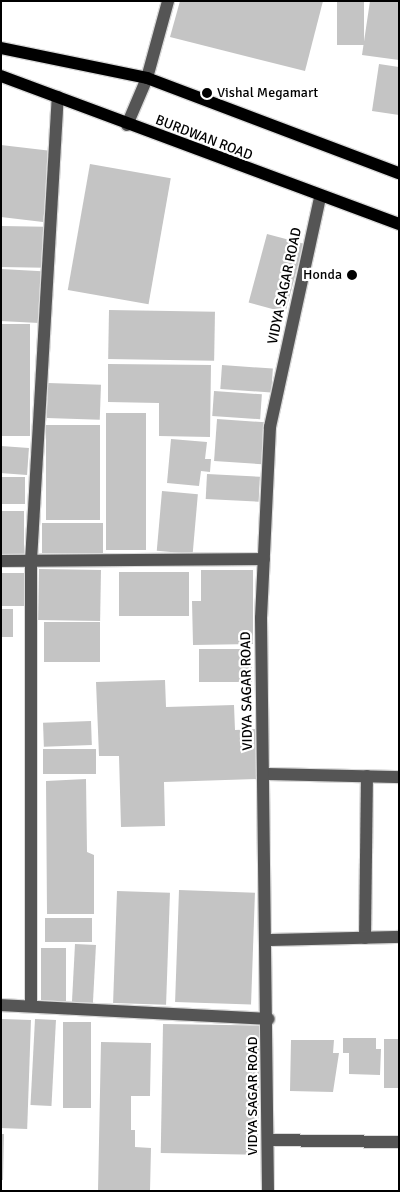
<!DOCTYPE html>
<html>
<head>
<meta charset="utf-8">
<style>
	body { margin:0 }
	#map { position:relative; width:400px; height:1192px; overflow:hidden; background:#fff; font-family:Signika,sans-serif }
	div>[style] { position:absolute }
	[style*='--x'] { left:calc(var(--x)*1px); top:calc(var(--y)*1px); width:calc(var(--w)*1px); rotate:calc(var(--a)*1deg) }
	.building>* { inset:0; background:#c4c4c4; transform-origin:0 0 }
	.roads { filter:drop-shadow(1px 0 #dbdbdb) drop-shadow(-1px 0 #dbdbdb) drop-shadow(0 1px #dbdbdb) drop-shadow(0 -1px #dbdbdb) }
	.minor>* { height:12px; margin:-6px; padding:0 6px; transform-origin:6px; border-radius:6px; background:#555 }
	.major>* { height:12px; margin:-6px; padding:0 6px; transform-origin:6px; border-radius:6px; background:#000 }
	.dots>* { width:14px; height:14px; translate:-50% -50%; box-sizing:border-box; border:2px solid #fff; border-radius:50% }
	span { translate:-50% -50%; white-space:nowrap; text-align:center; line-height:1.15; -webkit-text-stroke:4.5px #fff; paint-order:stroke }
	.poi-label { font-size:14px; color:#000 }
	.left { translate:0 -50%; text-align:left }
	.right { translate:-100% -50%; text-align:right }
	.street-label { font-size:14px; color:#000 }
	.frame { position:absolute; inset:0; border:2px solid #000; pointer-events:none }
</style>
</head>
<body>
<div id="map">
	<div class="building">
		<div style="clip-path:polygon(180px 1px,323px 1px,305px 71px,170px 37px)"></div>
		<div style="left:337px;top:1px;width:27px;height:44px"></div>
		<div style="clip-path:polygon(370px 1px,399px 1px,399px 60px,362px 55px)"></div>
		<div style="clip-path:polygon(379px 64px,399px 67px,399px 115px,372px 111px)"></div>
		<div style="clip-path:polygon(1px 145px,52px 151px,43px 222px,1px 217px)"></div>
		<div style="left:90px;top:164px;width:82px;height:128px;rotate:10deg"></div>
		<div style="left:1px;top:226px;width:44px;height:41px;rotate:1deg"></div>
		<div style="left:267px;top:234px;width:38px;height:71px;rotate:15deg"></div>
		<div style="left:1px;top:269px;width:41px;height:52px;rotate:3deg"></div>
		<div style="left:109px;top:310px;width:106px;height:49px;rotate:1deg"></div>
		<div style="left:1px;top:324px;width:29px;height:112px"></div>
		<div style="clip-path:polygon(108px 364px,211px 365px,210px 437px,159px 436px,159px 403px,108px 402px)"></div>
		<div style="left:222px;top:365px;width:51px;height:24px;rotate:4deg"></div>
		<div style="left:48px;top:383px;width:53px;height:35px;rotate:2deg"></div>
		<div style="left:214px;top:391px;width:48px;height:25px;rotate:4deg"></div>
		<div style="left:106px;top:413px;width:40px;height:137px"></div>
		<div style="left:217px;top:419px;width:48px;height:42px;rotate:4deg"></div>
		<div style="left:46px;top:425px;width:54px;height:95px"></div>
		<div style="clip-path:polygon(171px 439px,207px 442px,205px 459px,211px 459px,210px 472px,201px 471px,199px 486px,167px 483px)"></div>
		<div style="left:1px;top:446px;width:28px;height:27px;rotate:4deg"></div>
		<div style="left:207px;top:474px;width:53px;height:25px;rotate:3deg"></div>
		<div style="left:1px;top:477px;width:24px;height:27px"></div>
		<div style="left:162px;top:491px;width:36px;height:60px;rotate:5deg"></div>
		<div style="left:1px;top:511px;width:23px;height:43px"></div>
		<div style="left:103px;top:523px;width:30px;height:61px;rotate:90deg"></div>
		<div style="left:39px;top:569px;width:62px;height:51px;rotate:1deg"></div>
		<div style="clip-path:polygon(201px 570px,253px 570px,253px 644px,193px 645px,192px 601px,201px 601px)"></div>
		<div style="left:119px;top:572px;width:70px;height:44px"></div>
		<div style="left:27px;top:573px;width:33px;height:26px;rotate:90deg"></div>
		<div style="left:13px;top:609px;width:28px;height:12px;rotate:90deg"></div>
		<div style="left:100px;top:622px;width:40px;height:56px;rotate:90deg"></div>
		<div style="left:252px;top:649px;width:33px;height:53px;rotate:90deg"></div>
		<div style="clip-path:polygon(165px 680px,166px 707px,234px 705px,235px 730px,258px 729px,259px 779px,164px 782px,165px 826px,121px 827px,119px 756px,99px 756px,96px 682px)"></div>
		<div style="left:91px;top:721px;width:24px;height:48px;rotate:88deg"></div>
		<div style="left:96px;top:749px;width:25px;height:53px;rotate:90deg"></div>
		<div style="clip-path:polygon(86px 779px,87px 852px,94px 855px,94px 914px,47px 914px,46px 781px)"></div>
		<div style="left:179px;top:890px;width:76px;height:112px;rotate:2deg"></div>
		<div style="left:117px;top:891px;width:53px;height:112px;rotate:2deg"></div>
		<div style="left:92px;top:918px;width:24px;height:47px;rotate:90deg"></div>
		<div style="left:75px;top:944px;width:21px;height:61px;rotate:3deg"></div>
		<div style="left:41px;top:948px;width:25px;height:53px"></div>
		<div style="left:1px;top:1019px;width:30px;height:109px;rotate:2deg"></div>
		<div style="left:35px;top:1019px;width:21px;height:86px;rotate:3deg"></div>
		<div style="left:63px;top:1022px;width:28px;height:86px"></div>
		<div style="left:163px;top:1024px;width:97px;height:129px;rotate:1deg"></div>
		<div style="clip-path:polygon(343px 1038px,376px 1038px,376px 1049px,381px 1049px,380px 1075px,349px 1074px,349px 1053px,343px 1053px)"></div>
		<div style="left:384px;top:1039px;width:15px;height:49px"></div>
		<div style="clip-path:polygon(291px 1040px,334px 1040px,333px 1053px,339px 1053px,333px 1092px,290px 1091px)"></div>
		<div style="clip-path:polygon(101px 1042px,151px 1043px,150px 1096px,131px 1096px,131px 1130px,135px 1130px,135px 1147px,151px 1148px,150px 1191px,98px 1191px)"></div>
		<div style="clip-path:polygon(1px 1134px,4px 1134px,3px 1180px,1px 1180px)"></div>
	</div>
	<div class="roads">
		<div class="minor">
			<div style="--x:127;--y:125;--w:51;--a:-66.9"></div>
			<div style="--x:147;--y:78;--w:80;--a:-74.7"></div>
			<div style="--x:1;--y:561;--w:263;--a:-0.4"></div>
			<div style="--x:263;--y:774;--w:136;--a:1.3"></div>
			<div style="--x:365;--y:938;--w:162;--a:-89.3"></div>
			<div style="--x:266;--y:940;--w:133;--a:-1.3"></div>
			<div style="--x:1;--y:1005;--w:268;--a:3"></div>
			<div style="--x:31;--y:1006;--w:445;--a:-90"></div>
			<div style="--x:31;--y:561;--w:465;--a:-86.7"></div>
			<div style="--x:268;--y:1140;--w:131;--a:0.9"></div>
			<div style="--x:268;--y:1191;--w:573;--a:-90.7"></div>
			<div style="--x:261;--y:618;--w:191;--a:-87.3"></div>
			<div style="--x:270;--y:427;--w:235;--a:-77.7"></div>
		</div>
		<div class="major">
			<div style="--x:1;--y:48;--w:149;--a:11.6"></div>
			<div style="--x:147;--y:78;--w:269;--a:20.7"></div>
			<div style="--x:1;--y:76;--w:425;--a:20.4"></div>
		</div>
	</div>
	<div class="dots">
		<div style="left:207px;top:93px;background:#000"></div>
		<div style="left:352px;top:275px;background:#000"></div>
	</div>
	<div class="poi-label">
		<span class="left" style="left:217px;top:93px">Vishal Megamart</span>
		<span class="right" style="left:342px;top:275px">Honda</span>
	</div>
	<div class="street-label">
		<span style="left:204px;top:138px;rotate:21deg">BURDWAN ROAD</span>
		<span style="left:285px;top:286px;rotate:-78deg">VIDYA SAGAR ROAD</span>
		<span style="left:247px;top:691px;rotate:-91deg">VIDYA SAGAR ROAD</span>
		<span style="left:253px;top:1096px;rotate:-90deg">VIDYA SAGAR ROAD</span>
	</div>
	<div class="frame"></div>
</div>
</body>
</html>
